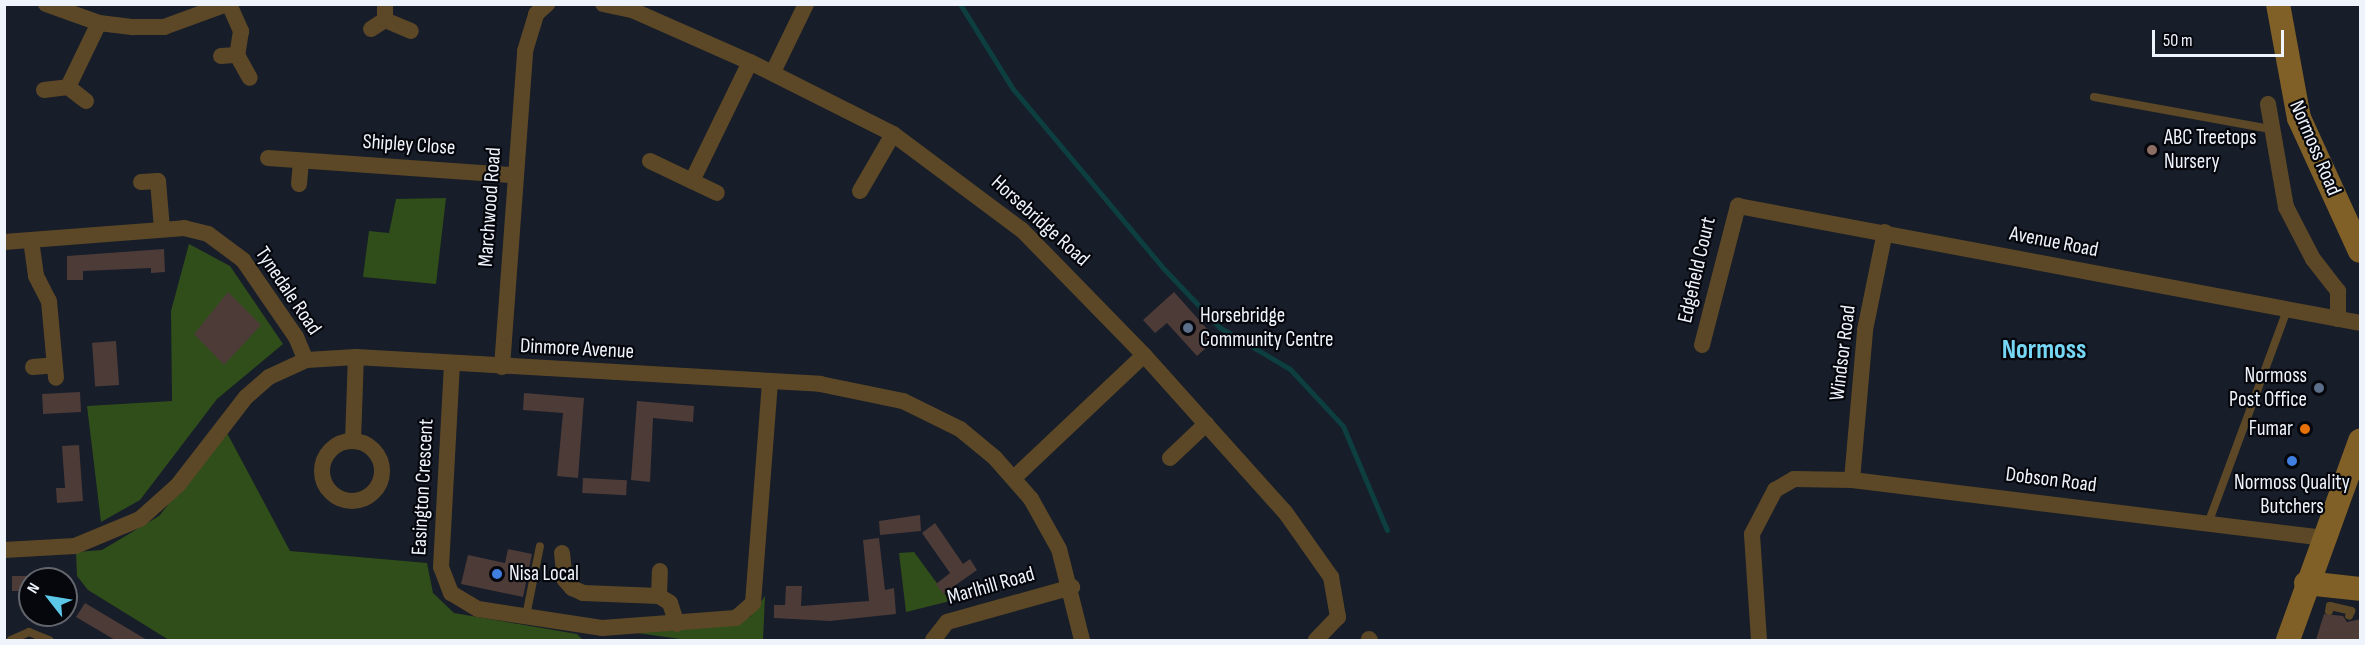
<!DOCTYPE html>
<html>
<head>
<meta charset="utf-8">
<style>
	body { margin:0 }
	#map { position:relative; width:2365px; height:645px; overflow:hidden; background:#171d29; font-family:"Sofia Sans Condensed",sans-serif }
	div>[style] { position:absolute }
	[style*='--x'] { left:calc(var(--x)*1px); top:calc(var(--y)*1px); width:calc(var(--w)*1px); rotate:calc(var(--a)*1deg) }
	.green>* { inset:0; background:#304e19 }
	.stream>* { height:5px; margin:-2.5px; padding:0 2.5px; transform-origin:2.5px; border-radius:2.5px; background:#0d3e40 }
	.building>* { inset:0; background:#4d3b38; transform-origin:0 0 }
	.lane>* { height:8px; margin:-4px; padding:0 4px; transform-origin:4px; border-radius:4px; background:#5c4826 }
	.street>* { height:16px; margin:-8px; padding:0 8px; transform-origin:8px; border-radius:8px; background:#5c4826 }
	.street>.ring { margin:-8px; padding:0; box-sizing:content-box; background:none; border:16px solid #5c4826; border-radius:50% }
	.secondary>* { height:24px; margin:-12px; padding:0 12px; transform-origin:12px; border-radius:12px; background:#806026 }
	.dots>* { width:16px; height:16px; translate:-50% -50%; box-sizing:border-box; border:3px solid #05070c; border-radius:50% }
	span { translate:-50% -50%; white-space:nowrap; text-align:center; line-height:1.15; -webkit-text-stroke:4.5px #05070c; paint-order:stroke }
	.poi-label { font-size:21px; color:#eef3fc }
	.left { translate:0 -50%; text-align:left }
	.right { translate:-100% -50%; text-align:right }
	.street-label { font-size:21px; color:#eef3fc }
	.district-label { font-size:27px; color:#76d7f4; font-weight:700 }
	.frame { position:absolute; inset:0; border:6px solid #eef3fc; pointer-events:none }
	.north { position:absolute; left:18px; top:567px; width:60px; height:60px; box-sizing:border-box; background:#05070c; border:2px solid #62656c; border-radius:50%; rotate:301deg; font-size:16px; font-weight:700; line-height:24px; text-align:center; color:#eef3fc }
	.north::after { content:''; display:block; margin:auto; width:21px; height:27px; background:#5cc7e7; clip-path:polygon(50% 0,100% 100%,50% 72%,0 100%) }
	.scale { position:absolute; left:2152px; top:30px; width:132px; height:27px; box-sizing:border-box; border:3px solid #eef3fc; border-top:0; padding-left:8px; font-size:18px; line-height:21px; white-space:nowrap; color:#eef3fc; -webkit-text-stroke:4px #05070c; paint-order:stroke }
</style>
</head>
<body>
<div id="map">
	<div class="green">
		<div style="clip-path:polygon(446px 198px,436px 284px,363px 277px,369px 231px,389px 233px,396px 199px)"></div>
		<div style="clip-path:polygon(189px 244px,230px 266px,283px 344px,217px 399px,140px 500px,101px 522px,87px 406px,172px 401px,171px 311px)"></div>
		<div style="clip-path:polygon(227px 433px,290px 551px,427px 563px,433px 593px,454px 613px,577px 634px,583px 640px,169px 640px,88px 590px,77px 576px,76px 552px,102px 550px,159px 516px)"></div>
		<div style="clip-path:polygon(914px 552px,950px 601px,906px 612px,899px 553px)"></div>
		<div style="clip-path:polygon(765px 596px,763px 640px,687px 640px,602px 628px,750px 617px)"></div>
	</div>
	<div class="stream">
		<div style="--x:960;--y:4;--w:100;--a:58.1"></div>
		<div style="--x:1013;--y:89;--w:236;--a:50"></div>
		<div style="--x:1165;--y:270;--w:79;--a:46.5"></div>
		<div style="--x:1219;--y:327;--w:82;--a:30.6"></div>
		<div style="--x:1290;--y:369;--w:78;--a:47.1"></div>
		<div style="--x:1343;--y:426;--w:113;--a:67.1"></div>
	</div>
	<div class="building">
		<div style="clip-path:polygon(164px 249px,165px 272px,151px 273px,151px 268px,83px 271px,83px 280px,67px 280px,67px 256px)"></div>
		<div style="clip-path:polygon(228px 292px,261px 325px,224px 365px,194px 334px)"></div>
		<div style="clip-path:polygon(1174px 292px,1216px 339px,1197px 356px,1167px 323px,1155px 333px,1143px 320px)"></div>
		<div style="left:116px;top:341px;width:44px;height:24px;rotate:86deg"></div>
		<div style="left:80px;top:392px;width:20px;height:38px;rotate:87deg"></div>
		<div style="clip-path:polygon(524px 393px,584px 398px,578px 478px,557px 476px,563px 413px,523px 410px)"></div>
		<div style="clip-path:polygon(637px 401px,694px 406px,693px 422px,653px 418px,650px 482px,631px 480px)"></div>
		<div style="clip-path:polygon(79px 445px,83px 501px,57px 503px,56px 488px,65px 488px,62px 446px)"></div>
		<div style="left:583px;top:478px;width:44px;height:15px;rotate:3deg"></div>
		<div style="clip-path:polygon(920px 515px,921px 531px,880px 535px,879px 521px)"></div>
		<div style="clip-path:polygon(935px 523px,963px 564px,970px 559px,977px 570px,943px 594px,936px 584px,950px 573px,922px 533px)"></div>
		<div style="clip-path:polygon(879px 538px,885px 590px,894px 588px,896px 614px,830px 621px,774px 618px,774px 605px,785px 605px,786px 586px,802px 586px,801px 606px,869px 601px,863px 540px)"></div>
		<div style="clip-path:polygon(508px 549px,532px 554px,523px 597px,461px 584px,468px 555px,505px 563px)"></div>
		<div style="left:30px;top:576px;width:15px;height:18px;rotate:90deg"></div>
		<div style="clip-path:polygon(85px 603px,147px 640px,115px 640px,76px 617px)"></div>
		<div style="clip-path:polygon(2324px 614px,2343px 616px,2347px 622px,2361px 619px,2361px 640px,2316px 640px)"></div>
	</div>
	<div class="lane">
		<div style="--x:2094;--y:97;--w:179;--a:10.3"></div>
		<div style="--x:2209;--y:521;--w:225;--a:-69.7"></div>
		<div style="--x:2329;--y:611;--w:5;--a:-79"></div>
		<div style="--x:2330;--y:606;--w:22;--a:13"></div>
		<div style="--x:2351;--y:611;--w:5;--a:112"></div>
		<div style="--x:526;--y:616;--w:71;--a:-78.7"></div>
		<div style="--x:11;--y:640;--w:20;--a:-24"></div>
		<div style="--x:29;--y:632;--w:22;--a:22"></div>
	</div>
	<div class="street">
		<div style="--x:46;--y:4;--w:56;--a:19.7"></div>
		<div style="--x:99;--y:23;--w:35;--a:7"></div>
		<div style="--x:134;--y:27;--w:30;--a:0"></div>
		<div style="--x:164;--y:27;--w:67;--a:-20.1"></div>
		<div style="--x:229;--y:4;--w:30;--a:66"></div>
		<div style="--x:241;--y:31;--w:24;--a:99"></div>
		<div style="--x:237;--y:55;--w:26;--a:61"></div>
		<div style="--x:385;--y:4;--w:16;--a:90"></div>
		<div style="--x:385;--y:20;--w:28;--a:23"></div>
		<div style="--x:603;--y:4;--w:30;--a:12"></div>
		<div style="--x:632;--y:10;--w:129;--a:23.8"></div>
		<div style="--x:750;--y:62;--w:160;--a:26.7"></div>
		<div style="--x:893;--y:134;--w:161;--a:36.7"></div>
		<div style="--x:1022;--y:230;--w:175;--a:45.7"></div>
		<div style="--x:1144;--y:355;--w:179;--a:136.6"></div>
		<div style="--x:371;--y:29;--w:17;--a:-33"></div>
		<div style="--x:221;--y:56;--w:16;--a:-4"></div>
		<div style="--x:773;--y:72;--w:76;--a:-64.1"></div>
		<div style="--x:44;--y:90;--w:24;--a:-7"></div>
		<div style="--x:86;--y:101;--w:23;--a:-142"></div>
		<div style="--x:68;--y:87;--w:71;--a:-64.2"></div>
		<div style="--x:2268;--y:104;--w:105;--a:80.1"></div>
		<div style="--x:2286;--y:207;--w:59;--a:62.6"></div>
		<div style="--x:2313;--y:259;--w:41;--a:52"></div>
		<div style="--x:2338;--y:291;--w:28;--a:90"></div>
		<div style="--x:268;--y:158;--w:246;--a:4"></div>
		<div style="--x:650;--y:161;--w:74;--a:25.5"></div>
		<div style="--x:692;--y:181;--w:132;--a:-64"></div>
		<div style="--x:141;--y:182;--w:17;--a:-3"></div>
		<div style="--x:158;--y:181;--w:48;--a:85.2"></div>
		<div style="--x:299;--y:184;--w:23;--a:-85"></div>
		<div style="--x:860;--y:191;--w:66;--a:-59.9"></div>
		<div style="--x:31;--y:240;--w:36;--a:82"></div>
		<div style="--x:36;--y:276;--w:28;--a:63"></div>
		<div style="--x:49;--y:301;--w:77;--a:84.8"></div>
		<div style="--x:4;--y:242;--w:181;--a:-4.4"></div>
		<div style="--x:184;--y:228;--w:25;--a:14"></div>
		<div style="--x:208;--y:234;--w:44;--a:36.6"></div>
		<div style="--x:243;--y:260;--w:93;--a:55.5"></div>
		<div style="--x:296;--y:337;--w:25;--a:67"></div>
		<div style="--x:1702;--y:345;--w:144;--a:-75.5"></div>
		<div style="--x:1738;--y:206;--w:633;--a:10.65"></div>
		<div style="--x:1144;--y:355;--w:211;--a:48.1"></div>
		<div style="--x:1285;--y:512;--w:80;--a:54.7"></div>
		<div style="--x:1331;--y:577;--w:41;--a:80.1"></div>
		<div style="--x:1338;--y:617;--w:32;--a:134"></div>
		<div style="--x:452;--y:364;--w:203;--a:93.1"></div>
		<div style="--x:441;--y:567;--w:28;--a:69"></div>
		<div style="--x:451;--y:593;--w:31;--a:31"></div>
		<div style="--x:478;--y:609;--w:125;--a:8.7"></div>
		<div style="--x:602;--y:628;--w:134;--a:-4.3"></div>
		<div style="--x:736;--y:618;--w:23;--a:-41"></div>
		<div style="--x:753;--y:603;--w:223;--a:-85.6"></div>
		<div style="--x:33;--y:367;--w:21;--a:-5"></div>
		<div style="--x:502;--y:367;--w:317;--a:-85.8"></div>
		<div style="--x:525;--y:51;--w:39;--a:-73"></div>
		<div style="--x:536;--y:14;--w:15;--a:-42"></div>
		<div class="ring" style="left:322px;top:441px;width:44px;height:44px"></div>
		<div style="--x:353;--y:441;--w:84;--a:-88"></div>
		<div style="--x:1170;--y:458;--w:50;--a:-43.4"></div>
		<div style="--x:1852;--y:480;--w:151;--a:-85"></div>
		<div style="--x:1865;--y:330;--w:100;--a:-78.5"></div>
		<div style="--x:4;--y:550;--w:71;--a:-3.2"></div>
		<div style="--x:75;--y:546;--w:70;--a:-22.6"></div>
		<div style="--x:140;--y:519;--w:51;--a:-41.8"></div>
		<div style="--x:178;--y:485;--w:111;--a:-52.3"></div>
		<div style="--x:246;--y:397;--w:30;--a:-41"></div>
		<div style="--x:269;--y:377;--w:41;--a:-24.7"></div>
		<div style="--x:306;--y:360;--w:50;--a:-3.4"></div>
		<div style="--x:356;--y:357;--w:465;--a:3.3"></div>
		<div style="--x:820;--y:384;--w:85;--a:11.6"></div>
		<div style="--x:903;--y:401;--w:64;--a:26.2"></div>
		<div style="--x:960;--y:429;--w:45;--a:39.6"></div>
		<div style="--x:995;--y:458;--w:55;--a:48.7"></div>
		<div style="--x:1031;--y:499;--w:57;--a:60.8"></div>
		<div style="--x:1059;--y:549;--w:94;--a:75.8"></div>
		<div style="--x:562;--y:553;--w:27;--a:84"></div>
		<div style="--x:565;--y:580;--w:11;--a:49"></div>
		<div style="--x:572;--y:588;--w:12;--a:24"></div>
		<div style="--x:583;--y:593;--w:76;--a:2.3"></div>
		<div style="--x:659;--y:596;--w:13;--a:32"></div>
		<div style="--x:670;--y:603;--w:22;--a:72"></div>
		<div style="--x:659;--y:596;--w:25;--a:-88"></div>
		<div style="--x:1369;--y:639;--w:1;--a:45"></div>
		<div style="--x:933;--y:640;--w:23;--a:-52"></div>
		<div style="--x:947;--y:622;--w:130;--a:-15.6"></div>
		<div style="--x:1759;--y:640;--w:106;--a:-93.8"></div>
		<div style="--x:1752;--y:534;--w:50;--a:-62.4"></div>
		<div style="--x:1775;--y:490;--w:22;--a:-30"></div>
		<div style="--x:1794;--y:479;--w:58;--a:1"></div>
		<div style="--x:1852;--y:480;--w:476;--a:7"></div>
	</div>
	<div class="secondary">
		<div style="--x:2278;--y:4;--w:116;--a:79.6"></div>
		<div style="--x:2299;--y:118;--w:146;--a:65.4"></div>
		<div style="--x:2306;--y:583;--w:54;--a:6.3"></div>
		<div style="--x:2288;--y:640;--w:212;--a:-70.1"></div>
	</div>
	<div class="dots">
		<div style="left:2152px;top:150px;background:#8d6e63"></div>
		<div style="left:1188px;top:328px;background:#5c6f8a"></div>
		<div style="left:2319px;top:388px;background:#5c6f8a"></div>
		<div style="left:2305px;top:429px;background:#e8710a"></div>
		<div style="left:2292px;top:461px;background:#3f7fe0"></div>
		<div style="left:497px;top:574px;background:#3f7fe0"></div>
	</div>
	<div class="poi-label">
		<span class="left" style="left:2164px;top:150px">ABC Treetops<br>Nursery</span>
		<span class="left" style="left:1200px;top:328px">Horsebridge<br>Community Centre</span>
		<span class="right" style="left:2307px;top:388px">Normoss<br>Post Office</span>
		<span class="right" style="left:2293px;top:429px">Fumar</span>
		<span style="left:2292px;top:495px">Normoss Quality<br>Butchers</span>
		<span class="left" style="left:509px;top:574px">Nisa Local</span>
	</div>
	<div class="street-label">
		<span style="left:409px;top:145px;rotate:4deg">Shipley Close</span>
		<span style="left:2315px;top:148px;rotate:67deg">Normoss Road</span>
		<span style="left:490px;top:207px;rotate:-86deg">Marchwood Road</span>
		<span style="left:1040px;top:221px;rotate:42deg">Horsebridge Road</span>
		<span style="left:2054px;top:242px;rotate:11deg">Avenue Road</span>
		<span style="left:1697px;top:270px;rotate:-77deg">Edgefield Court</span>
		<span style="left:288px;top:291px;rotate:56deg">Tynedale Road</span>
		<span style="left:577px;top:349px;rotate:3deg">Dinmore Avenue</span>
		<span style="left:1843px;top:353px;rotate:-83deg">Windsor Road</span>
		<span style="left:2051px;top:480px;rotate:7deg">Dobson Road</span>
		<span style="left:423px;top:487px;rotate:-87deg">Easington Crescent</span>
		<span style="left:991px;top:586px;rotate:-16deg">Marlhill Road</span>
	</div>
	<div class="district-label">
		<span style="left:2044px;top:351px">Normoss</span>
	</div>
	<div class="frame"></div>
	<div class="north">N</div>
	<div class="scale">50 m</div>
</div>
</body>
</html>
